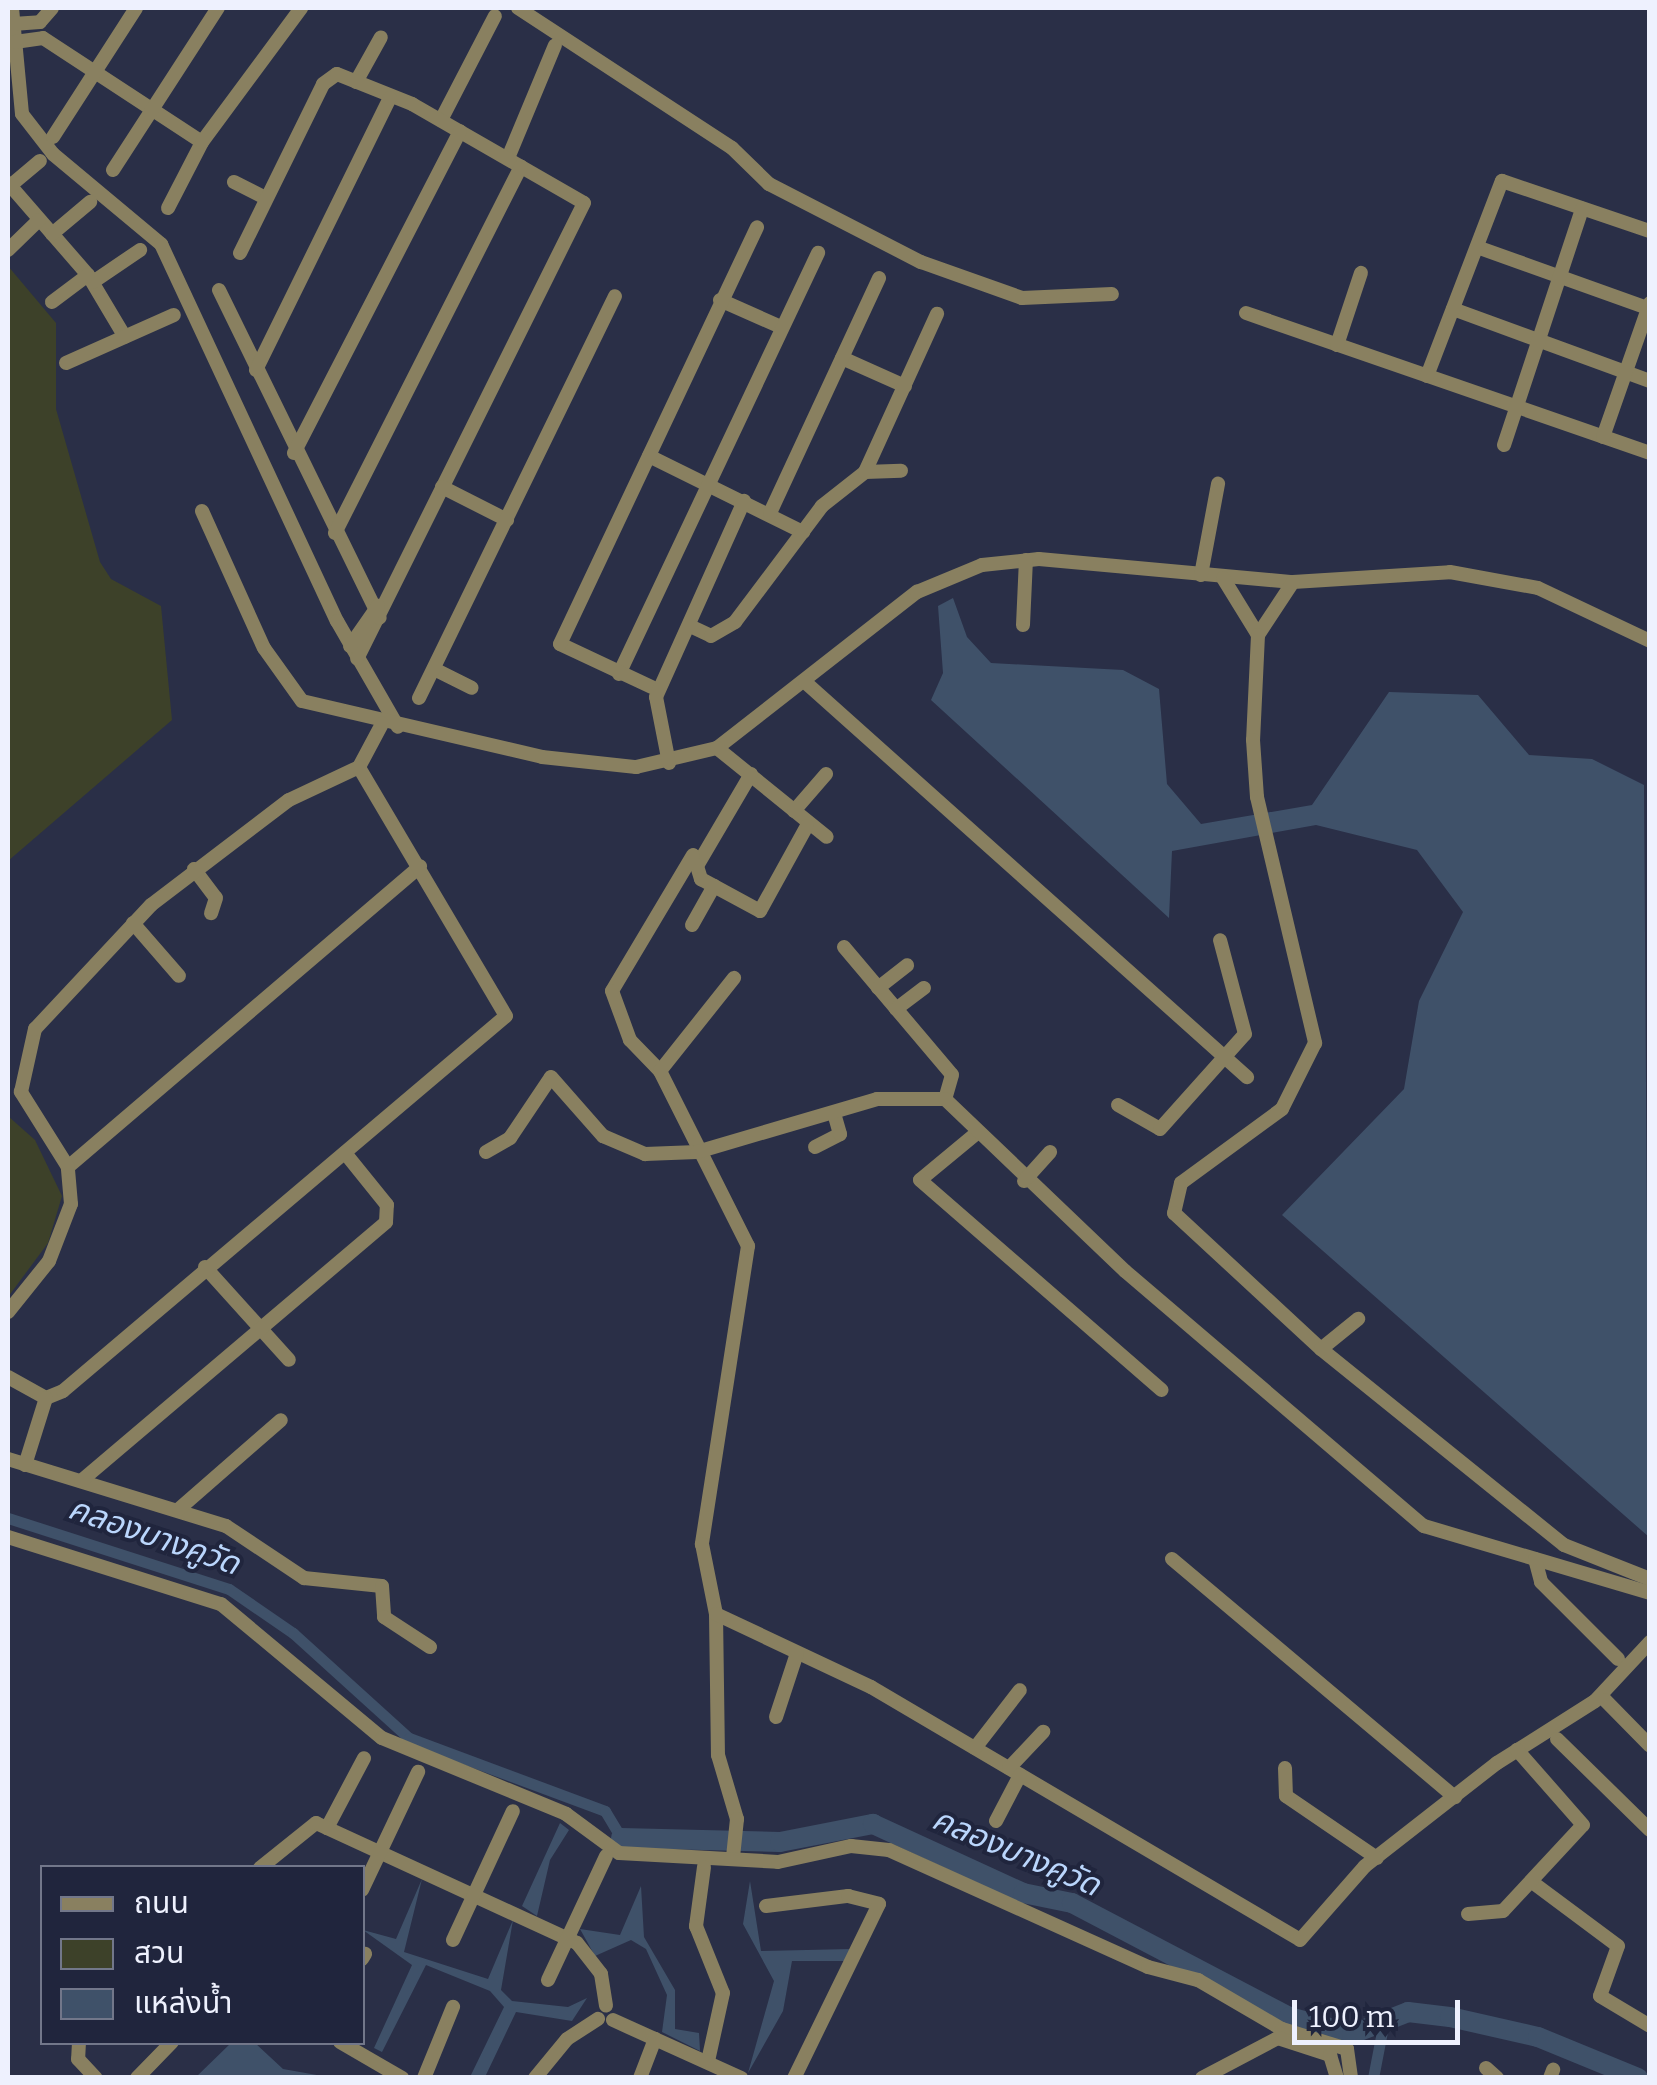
<!DOCTYPE html>
<html>
<head>
<meta charset="utf-8">
<style>
	body { margin:0 }
	#map { position:relative; width:1657px; height:2085px; overflow:hidden; background:#2a2f47; font-family:Bitter,"Noto Sans Thai",serif }
	div>[style] { position:absolute }
	[style*='--x'] { left:calc(var(--x)*1px); top:calc(var(--y)*1px); width:calc(var(--w)*1px); rotate:calc(var(--a)*1deg) }
	.green>* { inset:0; background:#3d4129 }
	.water>* { inset:0; background:#3f5169 }
	.canal>* { height:11px; margin:-5.5px; padding:0 5.5px; transform-origin:5.5px; border-radius:5.5px; background:#3f5169 }
	.river>* { height:20px; margin:-10px; padding:0 10px; transform-origin:10px; border-radius:10px; background:#3f5169 }
	.street>* { height:14px; margin:-7px; padding:0 7px; transform-origin:7px; border-radius:7px; background:#898060 }
	span { translate:-50% -50%; white-space:nowrap; text-align:center; line-height:1.15; -webkit-text-stroke:8px #20253d; paint-order:stroke }
	.water-label { font-size:32px; color:#bad6fc; font-style:italic }
	.frame { position:absolute; inset:0; border:10px solid #eef1fe; pointer-events:none }
	.legend { position:absolute; left:40px; top:1865px; width:325px; height:180px; box-sizing:border-box; background:#20253d; border:2px solid #72778a; margin:0; padding:12px 18px; list-style:none; font-size:30px; color:#eef1fe }
	.legend li { display:flex; align-items:center; gap:20px; height:50px }
	.legend b { width:50px; border:2px solid #72778a }
	.scale { position:absolute; left:1292px; top:2000px; width:168px; height:45px; box-sizing:border-box; border:5px solid #eef1fe; border-top:0; padding-left:12px; font-size:30px; line-height:35px; white-space:nowrap; color:#eef1fe; -webkit-text-stroke:8px #20253d; paint-order:stroke }
</style>
</head>
<body>
<div id="map">
	<div class="green">
		<div style="clip-path:polygon(8px 266px,56px 323px,56px 409px,100px 562px,111px 579px,161px 606px,172px 720px,8px 861px)"></div>
		<div style="clip-path:polygon(8px 1116px,35px 1140px,62px 1196px,48px 1243px,8px 1297px)"></div>
	</div>
	<div class="water">
		<div style="clip-path:polygon(953px 598px,967px 637px,991px 663px,1123px 670px,1159px 689px,1167px 784px,1201px 824px,1312px 805px,1389px 692px,1478px 695px,1529px 755px,1592px 759px,1644px 785px,1649px 1537px,1282px 1215px,1404px 1089px,1419px 1001px,1463px 912px,1417px 850px,1316px 825px,1172px 851px,1169px 918px,931px 700px,943px 673px,938px 606px)"></div>
		<div style="clip-path:polygon(560px 1823px,569px 1830px,550px 1860px,537px 1916px,522px 1906px)"></div>
		<div style="clip-path:polygon(422px 1879px,404px 1952px,488px 1979px,513px 1920px,501px 1990px,512px 2001px,568px 2007px,587px 1998px,572px 2021px,516px 2012px,485px 2077px,470px 2077px,504px 2007px,490px 1991px,426px 1965px,382px 2052px,374px 2048px,412px 1965px,363px 1930px,396px 1939px)"></div>
		<div style="clip-path:polygon(750px 1881px,761px 1951px,851px 1949px,845px 1961px,792px 1961px,783px 2011px,748px 2073px,774px 1981px,743px 1924px)"></div>
		<div style="clip-path:polygon(641px 1886px,644px 1937px,675px 1990px,675px 2029px,699px 2033px,700px 2051px,662px 2032px,667px 1995px,646px 1949px,631px 1940px,595px 1956px,580px 1929px,620px 1935px)"></div>
		<div style="clip-path:polygon(232px 2042px,255px 2043px,283px 2069px,328px 2077px,196px 2077px)"></div>
	</div>
	<div class="canal">
		<div style="--x:8;--y:1518;--w:232;--a:17.8"></div>
		<div style="--x:229;--y:1589;--w:78;--a:34.5"></div>
		<div style="--x:293;--y:1633;--w:156;--a:42.2"></div>
		<div style="--x:409;--y:1738;--w:209;--a:20.4"></div>
		<div style="--x:605;--y:1811;--w:31;--a:59"></div>
		<div style="--x:1373;--y:2078;--w:53;--a:-79.1"></div>
	</div>
	<div class="river">
		<div style="--x:621;--y:1838;--w:159;--a:1.4"></div>
		<div style="--x:780;--y:1842;--w:95;--a:-11"></div>
		<div style="--x:873;--y:1824;--w:165;--a:24.7"></div>
		<div style="--x:1023;--y:1893;--w:50;--a:11.5"></div>
		<div style="--x:1072;--y:1903;--w:245;--a:27.7"></div>
		<div style="--x:1289;--y:2017;--w:65;--a:15.1"></div>
		<div style="--x:1352;--y:2034;--w:60;--a:-21.4"></div>
		<div style="--x:1408;--y:2012;--w:42;--a:6.8"></div>
		<div style="--x:1450;--y:2017;--w:90;--a:12.8"></div>
		<div style="--x:1538;--y:2037;--w:108;--a:22.3"></div>
	</div>
	<div class="street">
		<div style="--x:12;--y:8;--w:106;--a:84.6"></div>
		<div style="--x:22;--y:114;--w:51;--a:52.2"></div>
		<div style="--x:53;--y:154;--w:141;--a:39.8"></div>
		<div style="--x:161;--y:244;--w:416;--a:65"></div>
		<div style="--x:337;--y:621;--w:122;--a:60.1"></div>
		<div style="--x:518;--y:8;--w:256;--a:33.2"></div>
		<div style="--x:732;--y:148;--w:52;--a:44.2"></div>
		<div style="--x:769;--y:184;--w:171;--a:27.2"></div>
		<div style="--x:921;--y:262;--w:107;--a:19.6"></div>
		<div style="--x:1022;--y:298;--w:90;--a:-2.5"></div>
		<div style="--x:13;--y:24;--w:27;--a:-4"></div>
		<div style="--x:40;--y:22;--w:18;--a:-49"></div>
		<div style="--x:15;--y:42;--w:28;--a:-8"></div>
		<div style="--x:43;--y:38;--w:190;--a:33.2"></div>
		<div style="--x:356;--y:82;--w:51;--a:-60.9"></div>
		<div style="--x:441;--y:120;--w:117;--a:-62.6"></div>
		<div style="--x:53;--y:137;--w:153;--a:-57.2"></div>
		<div style="--x:508;--y:158;--w:122;--a:-67.4"></div>
		<div style="--x:113;--y:170;--w:193;--a:-57.1"></div>
		<div style="--x:234;--y:182;--w:36;--a:27"></div>
		<div style="--x:8;--y:183;--w:122;--a:49"></div>
		<div style="--x:88;--y:275;--w:72;--a:59.2"></div>
		<div style="--x:10;--y:186;--w:39;--a:-40"></div>
		<div style="--x:168;--y:208;--w:74;--a:-62.7"></div>
		<div style="--x:202;--y:142;--w:167;--a:-53.5"></div>
		<div style="--x:52;--y:234;--w:50;--a:-40.1"></div>
		<div style="--x:1477;--y:247;--w:184;--a:19.7"></div>
		<div style="--x:8;--y:250;--w:43;--a:-44.1"></div>
		<div style="--x:240;--y:253;--w:188;--a:-63.8"></div>
		<div style="--x:323;--y:84;--w:17;--a:-36"></div>
		<div style="--x:337;--y:74;--w:81;--a:21.8"></div>
		<div style="--x:412;--y:104;--w:198;--a:29.9"></div>
		<div style="--x:584;--y:203;--w:509;--a:116.46"></div>
		<div style="--x:93;--y:282;--w:57;--a:-34.2"></div>
		<div style="--x:219;--y:290;--w:365;--a:63.9"></div>
		<div style="--x:720;--y:300;--w:67;--a:23.9"></div>
		<div style="--x:52;--y:302;--w:45;--a:-36.9"></div>
		<div style="--x:1453;--y:309;--w:210;--a:20.1"></div>
		<div style="--x:1246;--y:313;--w:428;--a:19.1"></div>
		<div style="--x:1337;--y:345;--w:76;--a:-71.6"></div>
		<div style="--x:842;--y:358;--w:69;--a:24"></div>
		<div style="--x:66;--y:363;--w:118;--a:-24"></div>
		<div style="--x:256;--y:370;--w:303;--a:-63.8"></div>
		<div style="--x:1427;--y:376;--w:209;--a:-69"></div>
		<div style="--x:1502;--y:181;--w:156;--a:18.7"></div>
		<div style="--x:1603;--y:437;--w:142;--a:-70.7"></div>
		<div style="--x:1504;--y:445;--w:249;--a:-71.7"></div>
		<div style="--x:294;--y:453;--w:362;--a:-62.7"></div>
		<div style="--x:649;--y:456;--w:172;--a:26.3"></div>
		<div style="--x:865;--y:472;--w:36;--a:-2"></div>
		<div style="--x:442;--y:487;--w:73;--a:26.9"></div>
		<div style="--x:202;--y:511;--w:150;--a:65.7"></div>
		<div style="--x:264;--y:648;--w:65;--a:54.4"></div>
		<div style="--x:302;--y:701;--w:246;--a:13.1"></div>
		<div style="--x:542;--y:757;--w:95;--a:6.1"></div>
		<div style="--x:636;--y:767;--w:83;--a:-13.2"></div>
		<div style="--x:717;--y:748;--w:254;--a:-38"></div>
		<div style="--x:917;--y:592;--w:70;--a:-22.6"></div>
		<div style="--x:982;--y:565;--w:57;--a:-6"></div>
		<div style="--x:1039;--y:559;--w:255;--a:5.2"></div>
		<div style="--x:1293;--y:582;--w:157;--a:-3.6"></div>
		<div style="--x:1450;--y:572;--w:89;--a:10.3"></div>
		<div style="--x:1538;--y:588;--w:124;--a:25.3"></div>
		<div style="--x:770;--y:513;--w:259;--a:-65.1"></div>
		<div style="--x:335;--y:533;--w:411;--a:-63.1"></div>
		<div style="--x:1201;--y:575;--w:93;--a:-79.4"></div>
		<div style="--x:1223;--y:578;--w:67;--a:58.4"></div>
		<div style="--x:1293;--y:582;--w:64;--a:123.4"></div>
		<div style="--x:1258;--y:635;--w:105;--a:92.7"></div>
		<div style="--x:1253;--y:740;--w:57;--a:86"></div>
		<div style="--x:1257;--y:797;--w:253;--a:76.7"></div>
		<div style="--x:1315;--y:1043;--w:74;--a:116.6"></div>
		<div style="--x:1282;--y:1109;--w:125;--a:143.8"></div>
		<div style="--x:1181;--y:1183;--w:31;--a:103"></div>
		<div style="--x:1174;--y:1213;--w:200;--a:42.8"></div>
		<div style="--x:1321;--y:1349;--w:312;--a:38.9"></div>
		<div style="--x:1564;--y:1545;--w:92;--a:21.6"></div>
		<div style="--x:1023;--y:625;--w:65;--a:-87.4"></div>
		<div style="--x:690;--y:626;--w:23;--a:25"></div>
		<div style="--x:711;--y:636;--w:28;--a:-30"></div>
		<div style="--x:735;--y:622;--w:145;--a:-53.1"></div>
		<div style="--x:822;--y:506;--w:55;--a:-38.3"></div>
		<div style="--x:865;--y:472;--w:174;--a:-65.5"></div>
		<div style="--x:350;--y:646;--w:49;--a:-55"></div>
		<div style="--x:434;--y:669;--w:42;--a:26.6"></div>
		<div style="--x:619;--y:674;--w:466;--a:-64.7"></div>
		<div style="--x:805;--y:682;--w:593;--a:41.79"></div>
		<div style="--x:658;--y:690;--w:108;--a:-154.9"></div>
		<div style="--x:560;--y:644;--w:461;--a:-64.7"></div>
		<div style="--x:419;--y:698;--w:447;--a:-64"></div>
		<div style="--x:717;--y:748;--w:141;--a:39"></div>
		<div style="--x:669;--y:763;--w:67;--a:-101.1"></div>
		<div style="--x:656;--y:697;--w:215;--a:-65.8"></div>
		<div style="--x:751;--y:774;--w:107;--a:120.4"></div>
		<div style="--x:697;--y:866;--w:14;--a:73"></div>
		<div style="--x:701;--y:879;--w:67;--a:28.5"></div>
		<div style="--x:760;--y:911;--w:97;--a:-61.1"></div>
		<div style="--x:794;--y:811;--w:49;--a:-49.1"></div>
		<div style="--x:693;--y:855;--w:158;--a:120.8"></div>
		<div style="--x:612;--y:991;--w:52;--a:69.8"></div>
		<div style="--x:630;--y:1040;--w:43;--a:45.9"></div>
		<div style="--x:660;--y:1071;--w:196;--a:63.3"></div>
		<div style="--x:748;--y:1246;--w:302;--a:98.8"></div>
		<div style="--x:702;--y:1544;--w:71;--a:78.7"></div>
		<div style="--x:716;--y:1614;--w:141;--a:89.2"></div>
		<div style="--x:718;--y:1755;--w:67;--a:73.5"></div>
		<div style="--x:737;--y:1819;--w:38;--a:96"></div>
		<div style="--x:194;--y:869;--w:36;--a:53"></div>
		<div style="--x:216;--y:898;--w:16;--a:108"></div>
		<div style="--x:133;--y:923;--w:70;--a:49"></div>
		<div style="--x:692;--y:925;--w:45;--a:-60.6"></div>
		<div style="--x:844;--y:947;--w:167;--a:49.8"></div>
		<div style="--x:952;--y:1075;--w:25;--a:106"></div>
		<div style="--x:878;--y:988;--w:37;--a:-38"></div>
		<div style="--x:896;--y:1009;--w:35;--a:-37"></div>
		<div style="--x:660;--y:1071;--w:119;--a:-51.5"></div>
		<div style="--x:1118;--y:1105;--w:48;--a:29.7"></div>
		<div style="--x:1160;--y:1129;--w:127;--a:-48.2"></div>
		<div style="--x:1245;--y:1034;--w:97;--a:-104.9"></div>
		<div style="--x:978;--y:1132;--w:75;--a:140.4"></div>
		<div style="--x:920;--y:1180;--w:320;--a:41"></div>
		<div style="--x:815;--y:1147;--w:28;--a:-27"></div>
		<div style="--x:840;--y:1134;--w:22;--a:-106"></div>
		<div style="--x:486;--y:1152;--w:28;--a:-30"></div>
		<div style="--x:510;--y:1138;--w:73;--a:-56.1"></div>
		<div style="--x:551;--y:1077;--w:79;--a:48.6"></div>
		<div style="--x:603;--y:1136;--w:46;--a:23.2"></div>
		<div style="--x:645;--y:1154;--w:52;--a:-2.2"></div>
		<div style="--x:697;--y:1152;--w:188;--a:-16.4"></div>
		<div style="--x:877;--y:1099;--w:68;--a:0"></div>
		<div style="--x:945;--y:1099;--w:249;--a:43.7"></div>
		<div style="--x:1125;--y:1271;--w:393;--a:40.5"></div>
		<div style="--x:1424;--y:1526;--w:236;--a:16.5"></div>
		<div style="--x:68;--y:1167;--w:463;--a:-40.5"></div>
		<div style="--x:1024;--y:1181;--w:39;--a:-48"></div>
		<div style="--x:205;--y:1267;--w:125;--a:47.9"></div>
		<div style="--x:8;--y:1312;--w:65;--a:-51.2"></div>
		<div style="--x:49;--y:1261;--w:61;--a:-68.9"></div>
		<div style="--x:71;--y:1204;--w:37;--a:-95"></div>
		<div style="--x:68;--y:1167;--w:89;--a:-122.1"></div>
		<div style="--x:21;--y:1092;--w:65;--a:-77.5"></div>
		<div style="--x:35;--y:1029;--w:170;--a:-46.9"></div>
		<div style="--x:151;--y:905;--w:173;--a:-37.3"></div>
		<div style="--x:289;--y:800;--w:77;--a:-25.2"></div>
		<div style="--x:359;--y:767;--w:49;--a:-61.9"></div>
		<div style="--x:1321;--y:1349;--w:48;--a:-39"></div>
		<div style="--x:8;--y:1377;--w:43;--a:28.9"></div>
		<div style="--x:46;--y:1398;--w:18;--a:-22"></div>
		<div style="--x:63;--y:1391;--w:580;--a:-40.25"></div>
		<div style="--x:506;--y:1016;--w:289;--a:-120.6"></div>
		<div style="--x:8;--y:1459;--w:228;--a:17.1"></div>
		<div style="--x:226;--y:1526;--w:94;--a:33.7"></div>
		<div style="--x:304;--y:1578;--w:78;--a:5.9"></div>
		<div style="--x:382;--y:1586;--w:31;--a:86"></div>
		<div style="--x:384;--y:1617;--w:55;--a:33.1"></div>
		<div style="--x:25;--y:1465;--w:70;--a:-72.6"></div>
		<div style="--x:81;--y:1481;--w:400;--a:-40.3"></div>
		<div style="--x:386;--y:1222;--w:17;--a:-87"></div>
		<div style="--x:387;--y:1205;--w:67;--a:-128.9"></div>
		<div style="--x:179;--y:1509;--w:135;--a:-41.1"></div>
		<div style="--x:8;--y:1537;--w:223;--a:17.5"></div>
		<div style="--x:221;--y:1604;--w:209;--a:39.8"></div>
		<div style="--x:382;--y:1738;--w:199;--a:22.4"></div>
		<div style="--x:566;--y:1814;--w:66;--a:36.3"></div>
		<div style="--x:619;--y:1853;--w:159;--a:3.2"></div>
		<div style="--x:778;--y:1862;--w:75;--a:-12.4"></div>
		<div style="--x:851;--y:1846;--w:38;--a:6"></div>
		<div style="--x:889;--y:1850;--w:284;--a:24.3"></div>
		<div style="--x:1148;--y:1967;--w:52;--a:14.6"></div>
		<div style="--x:1198;--y:1980;--w:97;--a:30.3"></div>
		<div style="--x:1282;--y:2029;--w:68;--a:17.1"></div>
		<div style="--x:1347;--y:2049;--w:29;--a:82"></div>
		<div style="--x:1172;--y:1559;--w:370;--a:40.1"></div>
		<div style="--x:1535;--y:1559;--w:24;--a:75"></div>
		<div style="--x:1541;--y:1582;--w:109;--a:45"></div>
		<div style="--x:716;--y:1614;--w:171;--a:25.2"></div>
		<div style="--x:871;--y:1687;--w:498;--a:30.5"></div>
		<div style="--x:1300;--y:1940;--w:98;--a:-48.7"></div>
		<div style="--x:1365;--y:1866;--w:167;--a:-38"></div>
		<div style="--x:1497;--y:1763;--w:116;--a:-32.3"></div>
		<div style="--x:1595;--y:1701;--w:81;--a:-47"></div>
		<div style="--x:1605;--y:1700;--w:64;--a:45.6"></div>
		<div style="--x:776;--y:1717;--w:67;--a:-71.8"></div>
		<div style="--x:1557;--y:1739;--w:130;--a:44.4"></div>
		<div style="--x:975;--y:1748;--w:73;--a:-52.2"></div>
		<div style="--x:1009;--y:1768;--w:50;--a:-46.6"></div>
		<div style="--x:1285;--y:1768;--w:28;--a:88"></div>
		<div style="--x:1286;--y:1796;--w:110;--a:34.3"></div>
		<div style="--x:996;--y:1821;--w:52;--a:-62.4"></div>
		<div style="--x:327;--y:1828;--w:79;--a:-62.1"></div>
		<div style="--x:704;--y:1867;--w:60;--a:97.7"></div>
		<div style="--x:696;--y:1926;--w:72;--a:68.1"></div>
		<div style="--x:723;--y:1993;--w:70;--a:102.4"></div>
		<div style="--x:260;--y:1868;--w:72;--a:-38.8"></div>
		<div style="--x:316;--y:1823;--w:287;--a:24.7"></div>
		<div style="--x:577;--y:1943;--w:39;--a:52"></div>
		<div style="--x:601;--y:1974;--w:32;--a:81"></div>
		<div style="--x:1532;--y:1882;--w:107;--a:36.7"></div>
		<div style="--x:1618;--y:1946;--w:53;--a:109.8"></div>
		<div style="--x:1600;--y:1996;--w:58;--a:31"></div>
		<div style="--x:362;--y:1890;--w:131;--a:-64.6"></div>
		<div style="--x:766;--y:1906;--w:83;--a:-7"></div>
		<div style="--x:848;--y:1896;--w:32;--a:14"></div>
		<div style="--x:879;--y:1904;--w:194;--a:116"></div>
		<div style="--x:1468;--y:1914;--w:35;--a:-5"></div>
		<div style="--x:1503;--y:1911;--w:117;--a:-47.1"></div>
		<div style="--x:1583;--y:1825;--w:100;--a:-131.3"></div>
		<div style="--x:453;--y:1940;--w:142;--a:-65.1"></div>
		<div style="--x:362;--y:1959;--w:6;--a:-59"></div>
		<div style="--x:548;--y:1980;--w:137;--a:-64.9"></div>
		<div style="--x:613;--y:2020;--w:141;--a:24.4"></div>
		<div style="--x:79;--y:2042;--w:17;--a:93"></div>
		<div style="--x:78;--y:2059;--w:26;--a:47"></div>
		<div style="--x:340;--y:2042;--w:72;--a:30.1"></div>
		<div style="--x:1486;--y:2068;--w:15;--a:42"></div>
		<div style="--x:137;--y:2078;--w:50;--a:-45.8"></div>
		<div style="--x:424;--y:2078;--w:77;--a:-67.8"></div>
		<div style="--x:535;--y:2078;--w:50;--a:-50.6"></div>
		<div style="--x:567;--y:2039;--w:37;--a:-33"></div>
		<div style="--x:640;--y:2078;--w:42;--a:-69"></div>
		<div style="--x:1202;--y:2078;--w:86;--a:-27.8"></div>
		<div style="--x:1278;--y:2038;--w:55;--a:18.1"></div>
		<div style="--x:1330;--y:2055;--w:24;--a:73"></div>
		<div style="--x:1550;--y:2078;--w:9;--a:-69"></div>
	</div>
	<div class="water-label">
		<span style="left:154px;top:1536px;rotate:19deg">คลองบางคูวัด</span>
		<span style="left:1016px;top:1852px;rotate:23deg">คลองบางคูวัด</span>
	</div>
	<div class="frame"></div>
	<ul class="legend">
	<li><b style="height:12px;background:#898060"></b>ถนน</li>
	<li><b style="height:28px;background:#3d4129"></b>สวน</li>
	<li><b style="height:28px;background:#3f5169"></b>แหล่งน้ำ</li>
	</ul>
	<div class="scale">100 m</div>
</div>
</body>
</html>
